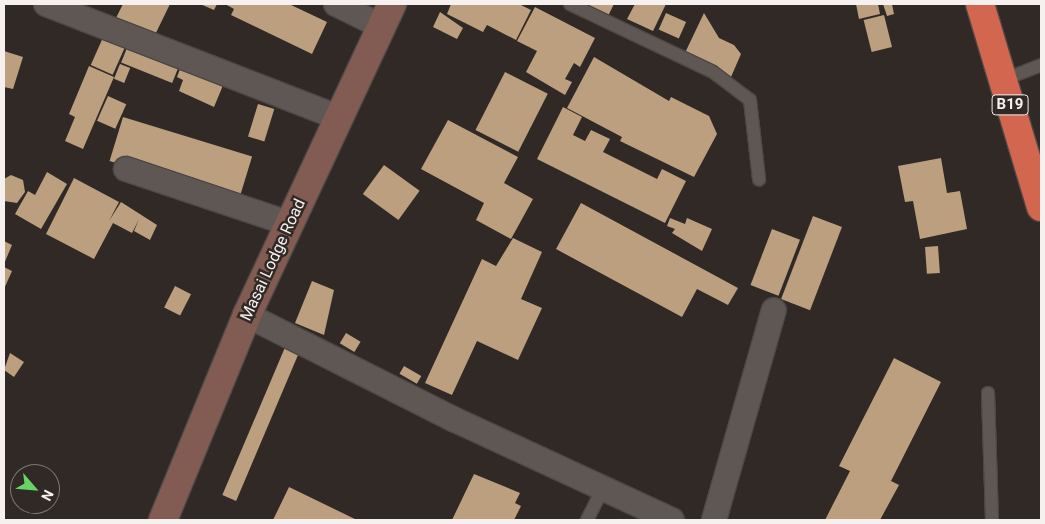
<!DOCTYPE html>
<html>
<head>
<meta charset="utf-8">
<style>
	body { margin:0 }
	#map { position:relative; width:1045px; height:524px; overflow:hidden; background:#302926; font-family:Roboto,sans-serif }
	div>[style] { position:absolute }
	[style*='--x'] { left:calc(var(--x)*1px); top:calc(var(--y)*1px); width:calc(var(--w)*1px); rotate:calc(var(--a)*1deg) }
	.building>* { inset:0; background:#bc9f7e; transform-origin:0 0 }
	.roads { filter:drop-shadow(1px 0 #4d4845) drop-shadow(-1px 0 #4d4845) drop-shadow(0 1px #4d4845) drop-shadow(0 -1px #4d4845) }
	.lane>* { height:12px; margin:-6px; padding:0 6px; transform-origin:6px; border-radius:6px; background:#5f5753 }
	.street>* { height:24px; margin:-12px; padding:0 12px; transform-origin:12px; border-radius:12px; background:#5f5753 }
	.secondary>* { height:28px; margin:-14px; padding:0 14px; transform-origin:14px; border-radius:14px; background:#825c52 }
	.highway>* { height:28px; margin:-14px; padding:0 14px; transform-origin:14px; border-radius:14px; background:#d3664e }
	span { translate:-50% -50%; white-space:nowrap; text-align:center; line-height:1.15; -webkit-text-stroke:5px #302926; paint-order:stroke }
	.shield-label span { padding:1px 4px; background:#302926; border:1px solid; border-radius:4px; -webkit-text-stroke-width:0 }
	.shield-label { font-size:15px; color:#f6f1ef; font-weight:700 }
	.street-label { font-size:16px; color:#f6f1ef }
	.frame { position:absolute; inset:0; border:5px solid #f6f1ef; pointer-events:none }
	.north { position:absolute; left:10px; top:464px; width:50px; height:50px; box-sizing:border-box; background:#302926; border:1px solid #7f7976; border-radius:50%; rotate:117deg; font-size:14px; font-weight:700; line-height:20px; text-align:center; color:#f6f1ef }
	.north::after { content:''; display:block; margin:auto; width:18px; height:22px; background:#66d466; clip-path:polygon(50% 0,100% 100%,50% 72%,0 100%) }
</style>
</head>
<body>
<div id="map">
	<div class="building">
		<div style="clip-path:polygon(123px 4px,170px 4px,153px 39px,115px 20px)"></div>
		<div style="clip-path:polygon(200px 4px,217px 4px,214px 10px)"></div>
		<div style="clip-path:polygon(225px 4px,289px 4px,327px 22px,312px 54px,231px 15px,234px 9px)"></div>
		<div style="clip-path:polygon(451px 4px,519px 4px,531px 10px,516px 40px,487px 25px,483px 32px,447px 14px)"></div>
		<div style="clip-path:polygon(581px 4px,614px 4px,607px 18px)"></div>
		<div style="clip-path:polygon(635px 4px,666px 4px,653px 31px,627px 19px)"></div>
		<div style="clip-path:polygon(856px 4px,878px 4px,880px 14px,859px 19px)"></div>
		<div style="clip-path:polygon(883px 4px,892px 4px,894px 14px,887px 16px)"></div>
		<div style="clip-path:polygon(535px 7px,595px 38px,580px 67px,574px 63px,565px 79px,572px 82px,565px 95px,526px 72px,537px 51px,517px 41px)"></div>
		<div style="clip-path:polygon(440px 12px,463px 28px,457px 39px,433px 27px)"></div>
		<div style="left:666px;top:13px;width:22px;height:18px;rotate:24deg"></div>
		<div style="clip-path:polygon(704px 13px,719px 38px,734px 45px,741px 54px,731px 77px,684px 55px)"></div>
		<div style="left:884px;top:15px;width:33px;height:21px;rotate:76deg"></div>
		<div style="left:105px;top:33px;width:24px;height:35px;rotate:24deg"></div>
		<div style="left:129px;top:43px;width:55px;height:21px;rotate:22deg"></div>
		<div style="clip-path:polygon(4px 51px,23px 57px,13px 89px,4px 87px)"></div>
		<div style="clip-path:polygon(594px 57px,669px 101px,671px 97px,709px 116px,717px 134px,694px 177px,620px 141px,622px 137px,567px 108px)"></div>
		<div style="left:120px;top:64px;width:11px;height:16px;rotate:22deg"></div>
		<div style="clip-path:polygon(182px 64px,224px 83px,214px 107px,179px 91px,183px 80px,177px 77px)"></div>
		<div style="clip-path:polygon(89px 66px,114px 77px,83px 149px,65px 141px,75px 117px,69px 114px)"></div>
		<div style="left:505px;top:72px;width:48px;height:65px;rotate:27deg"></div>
		<div style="left:108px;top:96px;width:20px;height:27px;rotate:24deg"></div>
		<div style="left:258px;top:104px;width:17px;height:34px;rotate:17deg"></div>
		<div style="clip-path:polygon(563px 107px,582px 117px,573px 135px,585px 141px,591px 130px,610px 139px,603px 152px,657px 179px,662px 169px,686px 181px,665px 223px,537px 159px)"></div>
		<div style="left:123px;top:117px;width:135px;height:46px;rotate:17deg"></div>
		<div style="clip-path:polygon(448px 120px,518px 157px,504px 183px,533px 199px,511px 239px,476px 220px,484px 203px,421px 169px)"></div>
		<div style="clip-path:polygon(941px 158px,947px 193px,960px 191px,967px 229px,920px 239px,913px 201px,905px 202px,898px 166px)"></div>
		<div style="left:384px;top:165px;width:44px;height:36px;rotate:36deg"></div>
		<div style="clip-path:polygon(47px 172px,67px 184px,41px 229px,15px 214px,28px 191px,35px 195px)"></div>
		<div style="clip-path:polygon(11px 175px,23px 180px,25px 192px,17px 203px,4px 201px,4px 179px)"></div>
		<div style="clip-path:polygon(74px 178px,119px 202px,109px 221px,121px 202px,157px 225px,150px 240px,134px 231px,139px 219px,132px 233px,113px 223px,94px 259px,46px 234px)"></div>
		<div style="clip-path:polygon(581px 203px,738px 288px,728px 305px,697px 289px,682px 317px,556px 249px)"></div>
		<div style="left:813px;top:216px;width:31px;height:89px;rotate:21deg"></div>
		<div style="clip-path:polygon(670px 218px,685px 224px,687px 218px,712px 229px,702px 251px,672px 233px,675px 229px,667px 226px)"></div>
		<div style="left:772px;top:229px;width:30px;height:60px;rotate:21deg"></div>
		<div style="clip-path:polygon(513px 238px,542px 252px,521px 299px,542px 308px,518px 360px,477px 341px,452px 395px,425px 383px,482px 259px,496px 266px)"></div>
		<div style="clip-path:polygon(4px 241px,12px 245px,4px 264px)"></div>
		<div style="left:938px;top:246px;width:27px;height:13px;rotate:86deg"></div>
		<div style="clip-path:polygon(4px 267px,12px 271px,4px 289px)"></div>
		<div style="clip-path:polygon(312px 281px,334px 290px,324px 335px,295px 323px)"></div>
		<div style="left:175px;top:286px;width:18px;height:24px;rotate:27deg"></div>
		<div style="left:346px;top:333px;width:17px;height:12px;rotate:31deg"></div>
		<div style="left:286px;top:345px;width:15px;height:163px;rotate:23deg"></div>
		<div style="clip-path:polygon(10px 353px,24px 362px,14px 377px,4px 370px)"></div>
		<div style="clip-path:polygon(894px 358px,941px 382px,891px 481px,899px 485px,880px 520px,825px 520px,850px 471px,839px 466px)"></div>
		<div style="left:404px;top:366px;width:20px;height:9px;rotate:30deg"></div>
		<div style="clip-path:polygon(474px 474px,520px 493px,515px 503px,521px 506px,514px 520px,452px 520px)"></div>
		<div style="clip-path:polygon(289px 487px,357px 520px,273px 520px)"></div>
	</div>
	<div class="roads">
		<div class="lane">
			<div style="--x:570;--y:4;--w:158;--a:25.4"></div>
			<div style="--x:713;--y:72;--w:46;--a:37.1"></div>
			<div style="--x:750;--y:100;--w:80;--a:83.5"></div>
			<div style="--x:1003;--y:80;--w:41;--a:-21.5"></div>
			<div style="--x:988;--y:393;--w:127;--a:88.2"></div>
			<div style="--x:587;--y:520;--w:36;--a:-63"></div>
		</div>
		<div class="street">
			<div style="--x:46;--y:4;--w:313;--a:21.2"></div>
			<div style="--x:336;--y:4;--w:52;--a:26.1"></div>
			<div style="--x:126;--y:169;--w:173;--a:18.5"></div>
			<div style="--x:247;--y:315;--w:231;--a:26.8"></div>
			<div style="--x:453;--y:419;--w:241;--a:24.8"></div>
			<div style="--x:714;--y:520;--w:218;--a:-74.1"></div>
		</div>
		<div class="secondary">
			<div style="--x:163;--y:520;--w:222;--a:-67.7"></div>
			<div style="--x:247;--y:315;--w:343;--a:-65"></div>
		</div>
		<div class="highway">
			<div style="--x:980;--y:4;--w:212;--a:73.3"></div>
		</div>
	</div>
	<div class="shield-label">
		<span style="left:1010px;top:105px">B19</span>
	</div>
	<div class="street-label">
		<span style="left:273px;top:260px;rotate:-65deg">Masai Lodge Road</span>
	</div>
	<div class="frame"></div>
	<div class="north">N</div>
</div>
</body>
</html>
